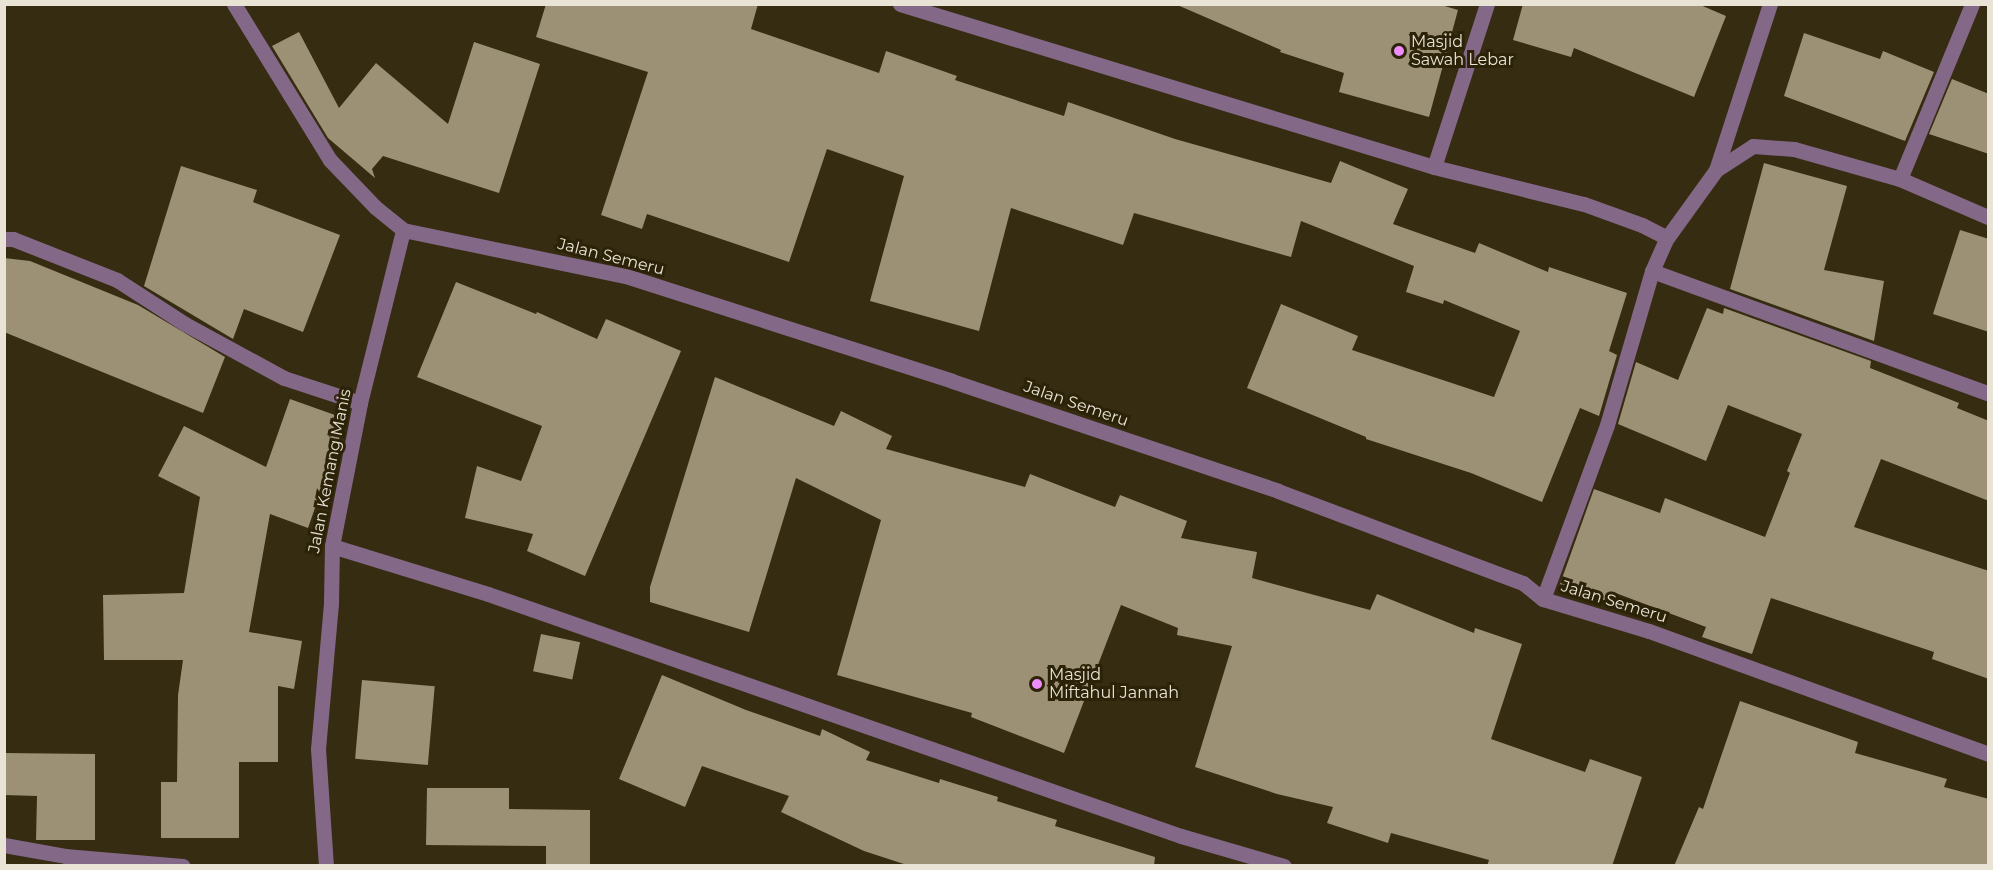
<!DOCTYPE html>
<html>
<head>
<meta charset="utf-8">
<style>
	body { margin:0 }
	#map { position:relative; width:1993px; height:870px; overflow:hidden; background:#352c12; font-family:Montserrat,sans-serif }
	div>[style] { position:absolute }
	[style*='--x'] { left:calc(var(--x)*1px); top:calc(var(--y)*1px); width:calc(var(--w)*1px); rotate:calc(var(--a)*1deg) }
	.building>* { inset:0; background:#9c9175; transform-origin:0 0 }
	.minor>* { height:15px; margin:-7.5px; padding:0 7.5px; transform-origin:7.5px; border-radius:7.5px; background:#846887 }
	.dots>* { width:16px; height:16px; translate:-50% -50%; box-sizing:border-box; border:3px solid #2b2208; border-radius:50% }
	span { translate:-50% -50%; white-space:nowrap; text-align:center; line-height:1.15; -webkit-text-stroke:6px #2b2208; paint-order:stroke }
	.poi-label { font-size:16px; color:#e8e3d4 }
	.left { translate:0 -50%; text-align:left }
	.street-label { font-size:16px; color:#e8e3d4 }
	.frame { position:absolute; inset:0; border:6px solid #e8e3d4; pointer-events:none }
</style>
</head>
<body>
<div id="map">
	<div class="building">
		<div style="clip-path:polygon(546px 4px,758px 4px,751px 29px,879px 73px,886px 51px,957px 76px,955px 80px,1064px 116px,1068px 102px,1175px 139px,1331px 183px,1340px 161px,1408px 189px,1393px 224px,1475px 253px,1479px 243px,1548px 272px,1549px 267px,1627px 293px,1609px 351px,1617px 355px,1599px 416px,1580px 408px,1542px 502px,1471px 473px,1366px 439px,1366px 437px,1247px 388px,1281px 304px,1358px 336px,1352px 350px,1494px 397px,1520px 331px,1444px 300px,1443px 304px,1406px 292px,1414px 266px,1301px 221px,1291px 257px,1134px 213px,1123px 245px,1011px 208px,979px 331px,870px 301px,904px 176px,827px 149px,789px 262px,647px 214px,642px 229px,601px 215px,648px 72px,536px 37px)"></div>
		<div style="clip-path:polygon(1175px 4px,1438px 4px,1458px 10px,1429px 117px,1339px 92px,1344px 73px,1280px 52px,1281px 50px)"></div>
		<div style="clip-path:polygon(1523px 4px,1698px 4px,1726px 16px,1694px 97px,1574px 48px,1571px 57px,1513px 40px)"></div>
		<div style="clip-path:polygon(299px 32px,339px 108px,376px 63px,448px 124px,474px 42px,540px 64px,499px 193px,383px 156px,372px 169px,375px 178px,328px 138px,272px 46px)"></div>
		<div style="clip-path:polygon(1804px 33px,1880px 59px,1883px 51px,1934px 72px,1905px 141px,1784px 96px)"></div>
		<div style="clip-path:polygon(1952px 79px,1989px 94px,1989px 154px,1929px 134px)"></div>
		<div style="clip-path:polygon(1764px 163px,1847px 186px,1824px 270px,1884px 281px,1874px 341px,1730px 289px)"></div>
		<div style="clip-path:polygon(181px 166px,257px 190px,253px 202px,340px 235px,303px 332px,244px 309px,233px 339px,144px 286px)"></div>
		<div style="clip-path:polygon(1960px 230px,1989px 239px,1989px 332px,1933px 314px)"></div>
		<div style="clip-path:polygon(4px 258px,30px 261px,138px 305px,225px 357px,203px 413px,4px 332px)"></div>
		<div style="clip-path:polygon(456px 282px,536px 314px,537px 312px,597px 339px,606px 319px,681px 351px,585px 576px,527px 551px,533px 534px,465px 518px,477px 466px,521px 481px,542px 426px,417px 377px)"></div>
		<div style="clip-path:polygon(1707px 308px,1723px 314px,1724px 308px,1871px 361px,1870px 368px,1959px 403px,1957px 408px,1989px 421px,1989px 501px,1881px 459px,1854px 527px,1989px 571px,1989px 679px,1932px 659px,1934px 652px,1771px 598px,1752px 654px,1702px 637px,1706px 627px,1613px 592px,1609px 602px,1560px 584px,1594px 489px,1660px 513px,1665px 498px,1765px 537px,1790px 473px,1787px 471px,1802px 434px,1728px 405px,1706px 461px,1618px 424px,1636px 362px,1678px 380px)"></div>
		<div style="clip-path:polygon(715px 377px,834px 426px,841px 411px,892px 436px,886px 449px,1025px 487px,1030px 474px,1115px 507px,1120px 495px,1187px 521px,1181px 538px,1257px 552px,1252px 578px,1370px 610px,1377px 594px,1474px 633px,1475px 628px,1522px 644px,1491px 739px,1585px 772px,1590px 759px,1642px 777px,1612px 866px,1487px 866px,1489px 860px,1391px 833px,1388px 843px,1327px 823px,1333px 807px,1277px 794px,1195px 767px,1232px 646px,1177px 635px,1178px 628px,1121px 605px,1064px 753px,971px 717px,972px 713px,837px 675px,881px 520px,796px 478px,749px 632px,650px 602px,650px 587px)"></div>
		<div style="clip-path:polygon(290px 399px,346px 419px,308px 528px,270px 514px,249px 632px,302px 641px,294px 689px,278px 686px,278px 762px,239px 762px,239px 838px,161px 838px,161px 782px,177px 782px,178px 695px,183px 660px,104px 660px,103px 595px,184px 593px,200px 497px,158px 476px,184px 426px,266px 467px)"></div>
		<div style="left:541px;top:634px;width:40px;height:38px;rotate:12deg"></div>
		<div style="clip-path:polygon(662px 675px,746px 710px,820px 736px,822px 729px,870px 752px,866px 760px,939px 783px,940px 779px,998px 797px,997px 801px,1057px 820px,1055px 826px,1155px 857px,1154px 866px,910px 866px,864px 851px,781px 812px,789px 796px,702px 766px,685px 807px,619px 779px)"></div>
		<div style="left:362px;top:680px;width:73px;height:79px;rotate:5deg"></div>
		<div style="clip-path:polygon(1740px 701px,1858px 742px,1855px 753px,1947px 779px,1944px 787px,1989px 799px,1989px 866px,1674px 866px,1699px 807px,1703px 809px)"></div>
		<div style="clip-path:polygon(4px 753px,95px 754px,95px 840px,36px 840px,37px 796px,4px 795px)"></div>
		<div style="clip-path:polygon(427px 788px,509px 788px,509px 809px,590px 810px,590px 866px,546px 866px,546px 846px,426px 845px)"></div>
	</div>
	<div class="minor">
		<div style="--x:234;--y:4;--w:183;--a:58.4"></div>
		<div style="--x:330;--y:160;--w:65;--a:46.2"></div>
		<div style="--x:375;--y:207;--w:36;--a:39"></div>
		<div style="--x:403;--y:230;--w:231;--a:11.7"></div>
		<div style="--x:629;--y:277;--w:339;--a:17.8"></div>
		<div style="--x:952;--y:381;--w:344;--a:18.6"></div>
		<div style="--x:1278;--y:491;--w:262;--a:20.6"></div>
		<div style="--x:1523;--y:583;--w:26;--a:39"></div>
		<div style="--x:1543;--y:599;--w:111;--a:16.8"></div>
		<div style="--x:1649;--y:631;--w:361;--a:19.9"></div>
		<div style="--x:900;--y:4;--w:558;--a:16.97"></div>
		<div style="--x:1434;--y:167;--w:154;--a:13.9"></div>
		<div style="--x:1584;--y:204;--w:62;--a:19.9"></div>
		<div style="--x:1642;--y:225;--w:28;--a:27"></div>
		<div style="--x:1434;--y:167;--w:171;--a:-72"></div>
		<div style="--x:1716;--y:170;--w:175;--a:-72"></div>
		<div style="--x:1900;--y:179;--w:189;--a:-67.6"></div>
		<div style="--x:4;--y:239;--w:9;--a:0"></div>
		<div style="--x:13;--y:239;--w:112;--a:21.5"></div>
		<div style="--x:117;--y:280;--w:81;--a:32.9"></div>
		<div style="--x:185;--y:324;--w:113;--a:28.6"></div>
		<div style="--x:284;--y:378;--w:80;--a:18.2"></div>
		<div style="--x:1652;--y:271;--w:357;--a:20"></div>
		<div style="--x:332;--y:546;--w:163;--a:17.1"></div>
		<div style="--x:488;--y:594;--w:734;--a:19.25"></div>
		<div style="--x:1181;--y:836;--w:107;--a:16.2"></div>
		<div style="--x:1543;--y:599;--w:185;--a:-69.8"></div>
		<div style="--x:1607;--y:425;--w:160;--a:-73.7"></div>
		<div style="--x:1652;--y:271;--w:36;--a:-66"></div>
		<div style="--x:1667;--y:238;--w:84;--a:-54.2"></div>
		<div style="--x:1716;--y:170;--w:44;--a:-33"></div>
		<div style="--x:1753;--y:146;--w:41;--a:4.2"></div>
		<div style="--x:1794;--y:149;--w:110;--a:15.8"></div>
		<div style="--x:1900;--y:179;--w:96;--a:23.4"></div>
		<div style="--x:4;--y:845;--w:62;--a:10.2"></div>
		<div style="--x:65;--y:856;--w:118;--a:4.8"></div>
		<div style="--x:326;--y:866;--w:117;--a:-93.9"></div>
		<div style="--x:318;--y:749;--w:147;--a:-84.9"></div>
		<div style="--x:331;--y:603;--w:57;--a:-89"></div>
		<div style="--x:332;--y:546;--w:146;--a:-78.9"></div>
		<div style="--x:360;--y:403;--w:178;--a:-76"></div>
	</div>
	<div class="dots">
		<div style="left:1399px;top:51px;background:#ed8cfa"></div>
		<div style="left:1037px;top:684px;background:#ed8cfa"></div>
	</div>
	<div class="poi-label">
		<span class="left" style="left:1411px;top:51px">Masjid<br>Sawah Lebar</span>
		<span class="left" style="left:1049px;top:684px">Masjid<br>Miftahul Jannah</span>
	</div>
	<div class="street-label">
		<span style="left:611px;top:257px;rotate:14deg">Jalan Semeru</span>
		<span style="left:1076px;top:404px;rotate:19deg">Jalan Semeru</span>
		<span style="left:330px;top:471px;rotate:-79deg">Jalan Kemang Manis</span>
		<span style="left:1614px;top:602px;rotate:17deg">Jalan Semeru</span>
	</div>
	<div class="frame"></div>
</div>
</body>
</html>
